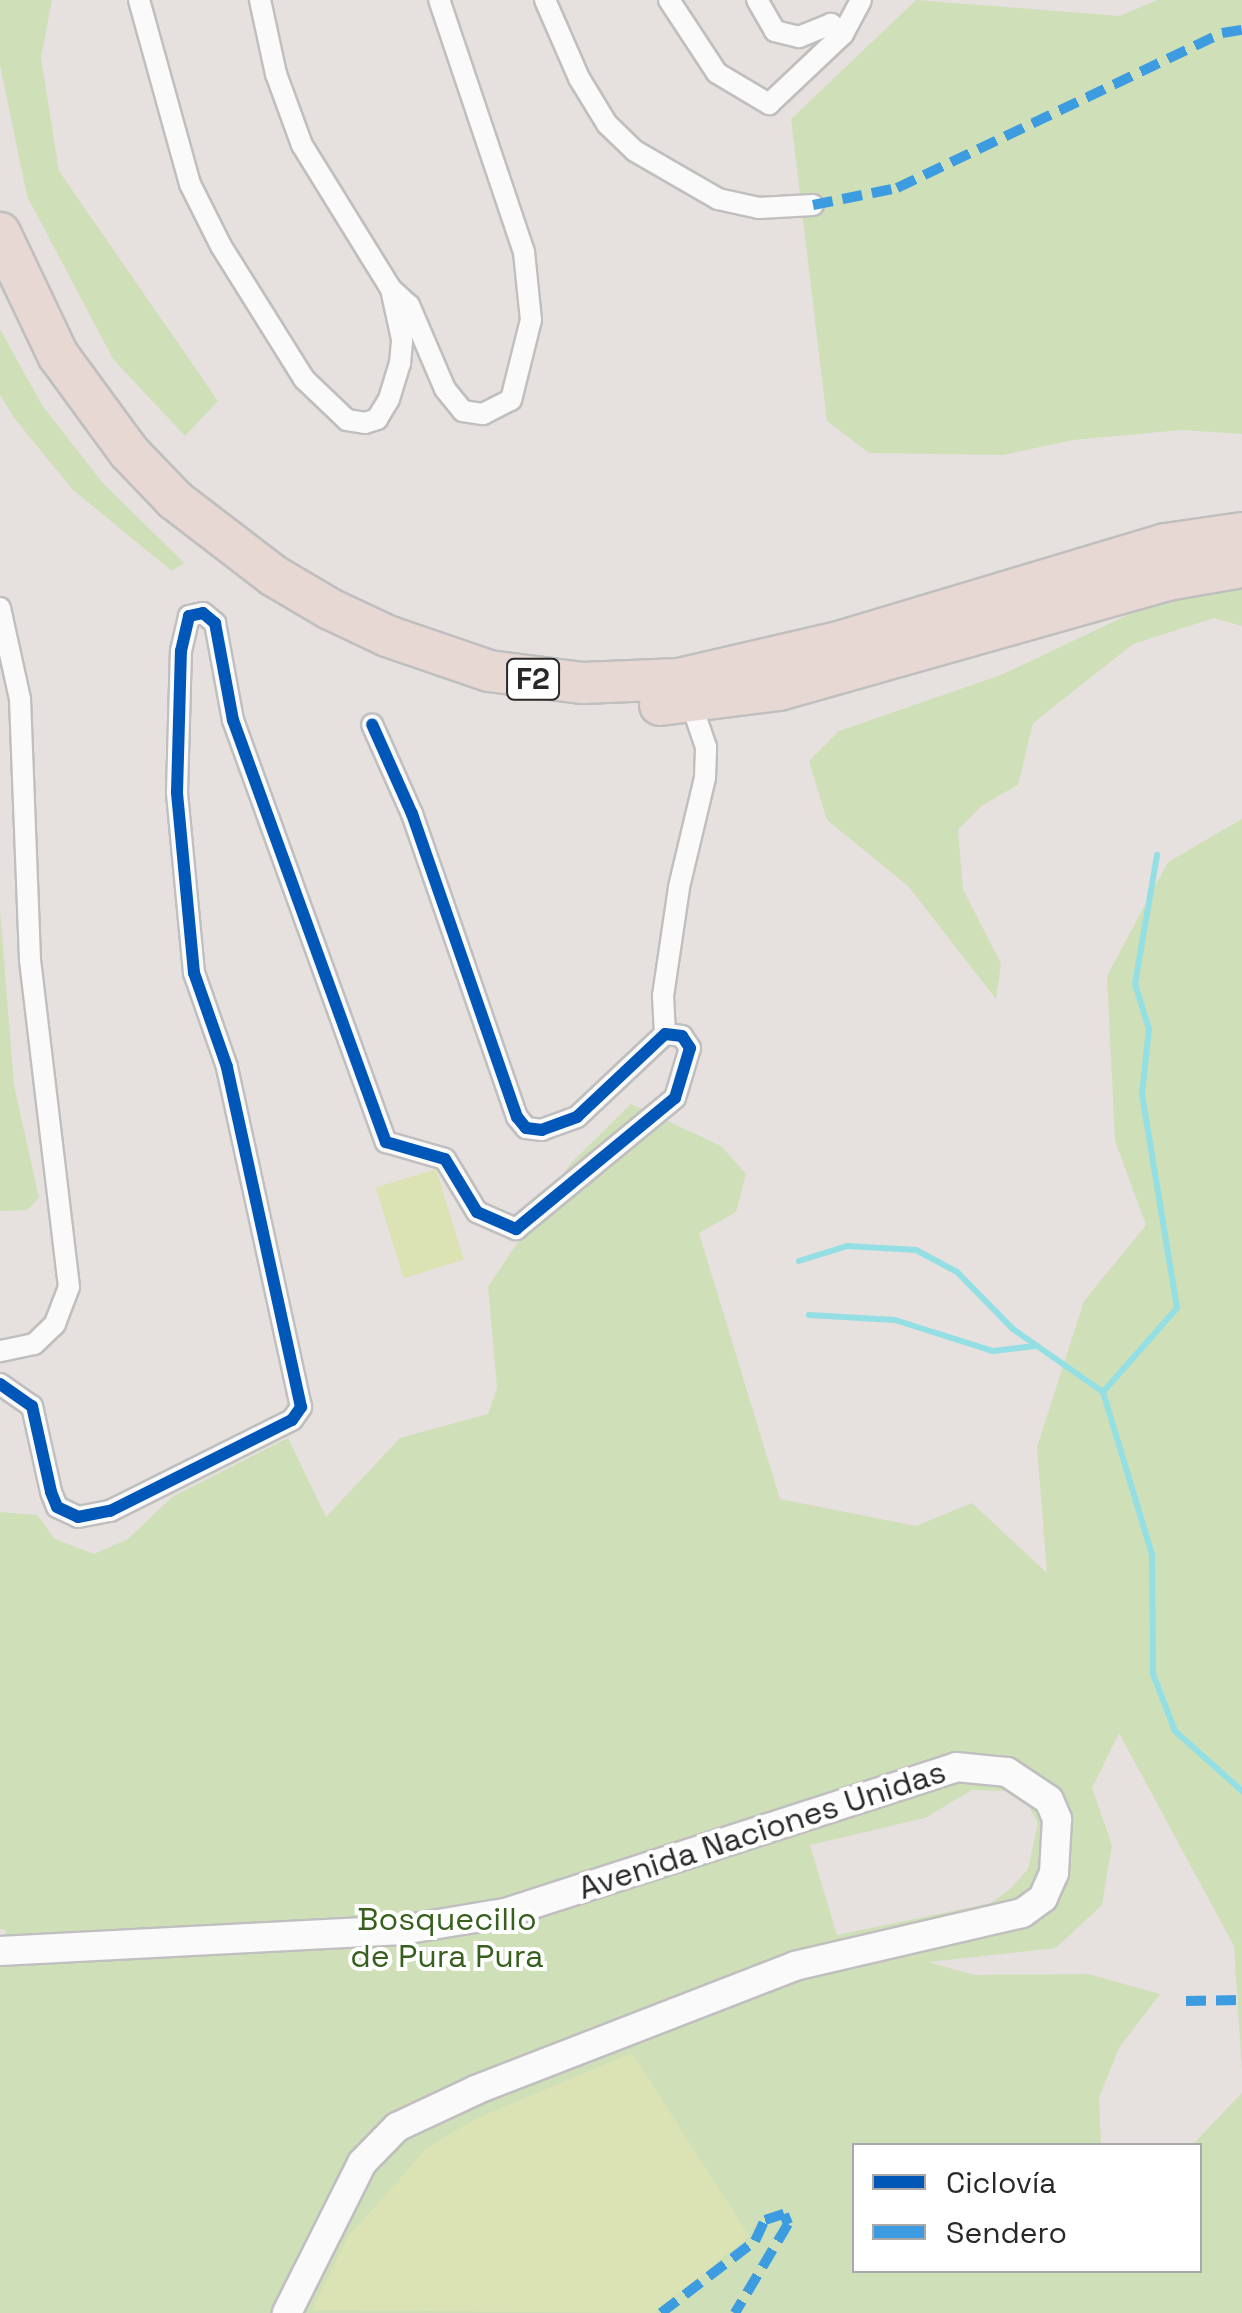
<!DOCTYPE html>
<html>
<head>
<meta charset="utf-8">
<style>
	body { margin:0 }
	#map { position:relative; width:1242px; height:2313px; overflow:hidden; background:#e6e1de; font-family:"Space Grotesk",sans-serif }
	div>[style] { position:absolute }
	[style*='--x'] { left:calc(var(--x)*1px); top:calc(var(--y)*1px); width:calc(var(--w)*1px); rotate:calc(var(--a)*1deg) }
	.green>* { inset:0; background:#cfdfb8 }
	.pitch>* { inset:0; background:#dbe3b5; transform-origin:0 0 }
	.stream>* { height:6px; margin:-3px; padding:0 3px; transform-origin:3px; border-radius:3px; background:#94dfe4 }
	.roads { filter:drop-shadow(2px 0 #c0bfbf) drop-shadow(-2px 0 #c0bfbf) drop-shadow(0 2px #c0bfbf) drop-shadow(0 -2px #c0bfbf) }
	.minor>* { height:20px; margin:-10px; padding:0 10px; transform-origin:10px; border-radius:10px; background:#fbfafa }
	.tertiary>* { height:28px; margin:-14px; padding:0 14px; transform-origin:14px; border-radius:14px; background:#fbfafa }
	.motorway>* { height:40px; margin:-20px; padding:0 20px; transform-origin:20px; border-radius:20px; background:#e7d8d3 }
	.quiet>* { height:10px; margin-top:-5px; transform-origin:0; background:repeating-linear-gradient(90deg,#3d9ce0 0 20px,transparent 0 30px) }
	.cycleway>* { height:12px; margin:-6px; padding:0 6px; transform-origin:6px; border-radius:6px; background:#0057b8 }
	span { translate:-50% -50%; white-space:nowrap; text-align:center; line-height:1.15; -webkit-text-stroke:8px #fff; paint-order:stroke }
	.shield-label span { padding:2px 8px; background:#fff; border:2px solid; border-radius:8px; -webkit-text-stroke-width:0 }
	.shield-label { font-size:30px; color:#282828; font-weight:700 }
	.street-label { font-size:32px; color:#282828 }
	.park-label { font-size:32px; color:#375f1d }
	.legend { position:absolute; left:852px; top:2143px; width:350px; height:130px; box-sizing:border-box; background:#fff; border:2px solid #a9a9a9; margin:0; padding:12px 18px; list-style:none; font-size:30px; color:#282828 }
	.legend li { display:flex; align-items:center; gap:20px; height:50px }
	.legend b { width:50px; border:2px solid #a9a9a9 }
</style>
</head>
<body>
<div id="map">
	<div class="green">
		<div style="clip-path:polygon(0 0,52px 0,41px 58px,59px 171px,218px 401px,185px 436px,113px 359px,27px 196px,0 65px)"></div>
		<div style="clip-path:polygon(916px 0,1120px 16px,1157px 0,1242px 0,1242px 434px,1182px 430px,1073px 440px,1003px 455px,869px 453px,827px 421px,791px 119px)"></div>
		<div style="clip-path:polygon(0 329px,42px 405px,102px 482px,184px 563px,172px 571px,73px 490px,15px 419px,0 395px)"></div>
		<div style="clip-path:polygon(1242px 583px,1242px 626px,1214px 618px,1133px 644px,1033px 723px,1018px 785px,981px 806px,958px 830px,963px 889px,1001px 964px,996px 999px,908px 886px,827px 820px,809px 761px,839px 731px,1001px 675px,1134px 612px)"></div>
		<div style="clip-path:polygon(evenodd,1242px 819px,1242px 2071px,1234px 1946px,1119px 1733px,1092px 1788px,1112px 1845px,1102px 1905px,1056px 1948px,928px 1962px,975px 1975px,1088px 1974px,1160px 1994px,1119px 2048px,1099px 2097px,1101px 2145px,854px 2146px,854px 2270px,1200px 2270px,1200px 2146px,1192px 2145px,1242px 2093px,1242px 2313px,0 2313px,0 1966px,8px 1965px,5px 1930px,0 1929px,0 1512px,37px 1515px,55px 1539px,94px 1554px,128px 1539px,172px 1497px,288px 1438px,326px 1517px,400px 1438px,488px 1414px,497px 1388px,488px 1287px,571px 1163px,631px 1104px,721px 1146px,746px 1174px,736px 1212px,699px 1233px,780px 1499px,916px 1526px,972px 1503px,1047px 1573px,1037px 1447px,1084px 1301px,1146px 1225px,1115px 1141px,1107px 976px,1168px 862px,1242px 819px,972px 1790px,1005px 1791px,1027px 1803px,1038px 1823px,1028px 1869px,1010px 1889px,991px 1903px,837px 1935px,810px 1845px,925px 1818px,972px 1790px)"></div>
		<div style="clip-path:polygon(0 910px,14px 1085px,39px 1198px,27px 1210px,0 1211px)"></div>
	</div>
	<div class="pitch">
		<div style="left:436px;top:1169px;width:95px;height:63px;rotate:73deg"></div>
		<div style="clip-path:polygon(632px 2053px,749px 2236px,655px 2313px,312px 2310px,347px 2238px,427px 2148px,475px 2119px)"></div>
	</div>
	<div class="stream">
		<div style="--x:799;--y:1261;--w:50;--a:-17.4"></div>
		<div style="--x:847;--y:1246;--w:69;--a:3.3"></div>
		<div style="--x:916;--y:1250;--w:47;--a:28.2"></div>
		<div style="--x:957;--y:1272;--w:80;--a:45.5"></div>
		<div style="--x:1013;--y:1329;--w:110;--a:35"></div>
		<div style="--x:1103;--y:1392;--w:169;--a:73.2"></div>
		<div style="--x:1152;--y:1554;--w:120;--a:89.5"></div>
		<div style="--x:1153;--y:1674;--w:61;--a:68.9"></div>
		<div style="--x:1175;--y:1731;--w:90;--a:41.8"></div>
		<div style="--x:809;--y:1315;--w:86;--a:3.3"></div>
		<div style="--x:895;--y:1320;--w:103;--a:17.6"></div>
		<div style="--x:993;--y:1351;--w:42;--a:-6.8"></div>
		<div style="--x:1103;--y:1392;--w:112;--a:-48.6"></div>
		<div style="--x:1177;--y:1308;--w:217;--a:-99.3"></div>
		<div style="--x:1142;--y:1094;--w:65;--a:-83.9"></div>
		<div style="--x:1149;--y:1029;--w:47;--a:-107.3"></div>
		<div style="--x:1135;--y:984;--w:131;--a:-80.3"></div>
	</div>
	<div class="roads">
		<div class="minor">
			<div style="--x:139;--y:0;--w:191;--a:74.5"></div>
			<div style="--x:190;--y:184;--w:69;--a:63.4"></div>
			<div style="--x:221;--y:246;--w:157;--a:58"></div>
			<div style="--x:304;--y:379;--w:59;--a:43.6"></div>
			<div style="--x:347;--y:420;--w:18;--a:9"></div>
			<div style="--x:365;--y:423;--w:13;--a:-18"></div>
			<div style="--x:377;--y:419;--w:23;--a:-59"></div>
			<div style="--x:389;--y:399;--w:37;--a:-73"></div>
			<div style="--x:400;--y:364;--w:25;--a:-85"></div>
			<div style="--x:402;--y:339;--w:51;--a:-102.4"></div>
			<div style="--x:391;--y:289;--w:169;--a:-121.7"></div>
			<div style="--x:302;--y:145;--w:76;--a:-110.1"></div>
			<div style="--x:276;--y:74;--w:76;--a:-102.2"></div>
			<div style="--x:545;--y:0;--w:85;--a:66.4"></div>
			<div style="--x:579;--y:78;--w:54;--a:58.7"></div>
			<div style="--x:607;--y:124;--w:39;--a:44"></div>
			<div style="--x:635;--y:151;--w:96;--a:30"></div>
			<div style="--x:718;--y:199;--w:42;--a:12.4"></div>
			<div style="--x:759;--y:208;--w:54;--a:-3.2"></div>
			<div style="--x:669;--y:0;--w:87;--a:56.7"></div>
			<div style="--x:717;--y:73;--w:61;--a:30.8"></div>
			<div style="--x:769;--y:104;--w:102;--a:-43.4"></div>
			<div style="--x:843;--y:34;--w:16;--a:-140"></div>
			<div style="--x:831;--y:24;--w:35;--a:158"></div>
			<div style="--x:799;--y:37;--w:25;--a:-166"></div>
			<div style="--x:775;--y:31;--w:36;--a:-120"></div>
			<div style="--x:843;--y:34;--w:38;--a:-62"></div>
			<div style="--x:391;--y:289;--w:24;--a:42"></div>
			<div style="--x:409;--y:305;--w:91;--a:66.8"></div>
			<div style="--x:445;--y:389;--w:28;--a:51"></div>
			<div style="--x:463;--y:411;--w:20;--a:9"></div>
			<div style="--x:483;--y:414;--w:31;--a:-27"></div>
			<div style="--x:511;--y:400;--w:82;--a:-76"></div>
			<div style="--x:531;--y:320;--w:68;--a:-95.9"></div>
			<div style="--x:524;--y:252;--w:266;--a:-108.6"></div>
			<div style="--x:0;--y:608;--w:93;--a:77.6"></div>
			<div style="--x:20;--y:699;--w:261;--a:87.8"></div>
			<div style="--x:30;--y:960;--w:329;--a:83.2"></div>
			<div style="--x:69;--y:1287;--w:40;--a:111"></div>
			<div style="--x:55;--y:1324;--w:29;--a:136"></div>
			<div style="--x:34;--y:1344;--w:35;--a:168"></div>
			<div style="--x:665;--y:1034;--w:38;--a:-93"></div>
			<div style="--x:663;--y:996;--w:110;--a:-81.6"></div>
			<div style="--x:679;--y:887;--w:112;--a:-76.6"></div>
			<div style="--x:705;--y:778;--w:31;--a:-88"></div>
			<div style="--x:706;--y:747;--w:46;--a:-108.8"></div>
			<div style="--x:0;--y:1384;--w:39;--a:35"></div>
			<div style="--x:32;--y:1406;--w:88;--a:77.5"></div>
			<div style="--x:51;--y:1492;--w:16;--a:68"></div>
			<div style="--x:57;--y:1507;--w:23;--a:25"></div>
			<div style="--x:78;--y:1517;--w:33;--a:-11"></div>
			<div style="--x:110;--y:1511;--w:203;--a:-26.6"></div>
			<div style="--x:292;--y:1420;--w:16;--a:-55"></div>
			<div style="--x:301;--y:1407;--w:348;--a:-102.3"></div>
			<div style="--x:227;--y:1067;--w:100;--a:-109.3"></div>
			<div style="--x:194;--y:973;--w:182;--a:-95.4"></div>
			<div style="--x:177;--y:792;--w:141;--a:-88.4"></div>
			<div style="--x:181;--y:651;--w:36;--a:-77"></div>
			<div style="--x:189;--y:616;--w:14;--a:-12"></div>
			<div style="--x:203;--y:613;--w:16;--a:40"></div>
			<div style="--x:215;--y:623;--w:99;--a:79.5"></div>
			<div style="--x:233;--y:720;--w:449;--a:70.1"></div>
			<div style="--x:386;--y:1142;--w:61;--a:16.1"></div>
			<div style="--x:445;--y:1159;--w:62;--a:58.9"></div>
			<div style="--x:477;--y:1212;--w:43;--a:23.6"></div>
			<div style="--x:516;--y:1229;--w:206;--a:-39.5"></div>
			<div style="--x:675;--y:1098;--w:52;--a:-73.3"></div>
			<div style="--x:690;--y:1048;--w:14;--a:-124"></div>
			<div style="--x:682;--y:1036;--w:17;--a:-173"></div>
			<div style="--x:665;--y:1034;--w:121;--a:136.7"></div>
			<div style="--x:577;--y:1117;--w:37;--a:160"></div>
			<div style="--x:542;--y:1130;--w:16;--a:-173"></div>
			<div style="--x:526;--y:1128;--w:14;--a:-129"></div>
			<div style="--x:517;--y:1117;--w:321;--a:-109.1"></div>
			<div style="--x:412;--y:814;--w:98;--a:-114"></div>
		</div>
		<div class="tertiary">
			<div style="--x:0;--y:1951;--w:403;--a:-3"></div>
			<div style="--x:402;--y:1930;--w:104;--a:-9.4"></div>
			<div style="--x:505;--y:1913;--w:474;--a:-17.9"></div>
			<div style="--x:956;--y:1767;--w:51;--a:5.6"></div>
			<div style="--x:1007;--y:1772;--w:50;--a:33.7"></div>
			<div style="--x:1049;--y:1800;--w:21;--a:67"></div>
			<div style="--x:1057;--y:1819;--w:54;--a:93.2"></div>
			<div style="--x:1054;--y:1873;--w:27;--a:114"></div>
			<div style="--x:1043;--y:1898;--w:26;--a:144"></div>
			<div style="--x:1022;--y:1913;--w:233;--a:166.9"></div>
			<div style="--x:795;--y:1966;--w:342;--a:158.8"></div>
			<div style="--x:476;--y:2090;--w:87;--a:154.9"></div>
			<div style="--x:397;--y:2127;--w:50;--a:134.2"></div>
			<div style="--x:362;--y:2163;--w:168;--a:116.6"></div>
		</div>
		<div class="motorway">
			<div style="--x:0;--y:233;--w:135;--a:64.6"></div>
			<div style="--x:58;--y:355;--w:120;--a:53.8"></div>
			<div style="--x:129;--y:452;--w:66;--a:46.2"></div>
			<div style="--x:175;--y:500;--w:125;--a:37.5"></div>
			<div style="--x:274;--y:576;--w:65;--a:30.5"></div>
			<div style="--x:330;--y:609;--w:63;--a:25.3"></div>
			<div style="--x:387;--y:636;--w:108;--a:18.9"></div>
			<div style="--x:489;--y:671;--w:95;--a:7.3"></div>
			<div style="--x:583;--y:683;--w:96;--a:-2.4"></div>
			<div style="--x:679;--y:679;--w:164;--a:-13"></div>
			<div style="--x:839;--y:642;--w:341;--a:-16.7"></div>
			<div style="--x:1166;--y:544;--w:77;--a:-8.2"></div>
			<div style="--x:660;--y:705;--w:120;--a:-7.2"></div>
			<div style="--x:779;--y:690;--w:403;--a:-15.8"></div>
			<div style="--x:1167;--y:580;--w:76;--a:-9.8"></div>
		</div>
	</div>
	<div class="quiet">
		<div style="--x:813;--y:205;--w:86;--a:-11.4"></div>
		<div style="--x:897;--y:188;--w:360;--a:-25.5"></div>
		<div style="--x:1222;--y:33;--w:20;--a:-9"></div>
		<div style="--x:1186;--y:2001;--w:56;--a:-1"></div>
		<div style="--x:661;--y:2313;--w:118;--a:-37.5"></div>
		<div style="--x:755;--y:2241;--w:23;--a:-65"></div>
		<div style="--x:765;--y:2220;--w:20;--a:-18"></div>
		<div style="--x:784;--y:2214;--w:11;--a:68"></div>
		<div style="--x:788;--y:2224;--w:104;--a:120.8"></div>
	</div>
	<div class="cycleway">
		<div style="--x:0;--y:1384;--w:39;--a:35"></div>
		<div style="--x:32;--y:1406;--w:88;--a:77.5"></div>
		<div style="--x:51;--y:1492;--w:16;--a:68"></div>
		<div style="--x:57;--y:1507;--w:23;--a:25"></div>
		<div style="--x:78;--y:1517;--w:33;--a:-11"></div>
		<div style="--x:110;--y:1511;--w:203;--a:-26.6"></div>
		<div style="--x:292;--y:1420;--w:16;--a:-55"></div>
		<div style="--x:301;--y:1407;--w:348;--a:-102.3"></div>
		<div style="--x:227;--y:1067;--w:100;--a:-109.3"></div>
		<div style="--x:194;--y:973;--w:182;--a:-95.4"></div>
		<div style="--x:177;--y:792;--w:141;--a:-88.4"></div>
		<div style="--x:181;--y:651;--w:36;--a:-77"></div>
		<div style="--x:189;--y:616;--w:14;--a:-12"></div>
		<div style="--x:203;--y:613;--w:16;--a:40"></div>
		<div style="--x:215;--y:623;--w:99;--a:79.5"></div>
		<div style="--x:233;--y:720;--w:449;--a:70.1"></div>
		<div style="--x:386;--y:1142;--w:61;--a:16.1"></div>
		<div style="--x:445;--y:1159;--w:62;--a:58.9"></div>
		<div style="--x:477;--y:1212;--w:43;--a:23.6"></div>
		<div style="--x:516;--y:1229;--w:206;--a:-39.5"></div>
		<div style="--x:675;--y:1098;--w:52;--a:-73.3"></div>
		<div style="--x:690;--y:1048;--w:14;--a:-124"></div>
		<div style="--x:682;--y:1036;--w:17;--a:-173"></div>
		<div style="--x:665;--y:1034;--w:121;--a:136.7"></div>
		<div style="--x:577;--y:1117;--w:37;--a:160"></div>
		<div style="--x:542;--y:1130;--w:16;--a:-173"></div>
		<div style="--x:526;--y:1128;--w:14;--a:-129"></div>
		<div style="--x:517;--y:1117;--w:321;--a:-109.1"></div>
		<div style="--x:412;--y:814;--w:98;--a:-114"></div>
	</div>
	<div class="shield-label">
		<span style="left:533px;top:679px">F2</span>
	</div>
	<div class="street-label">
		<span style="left:762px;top:1830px;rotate:-18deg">Avenida Naciones Unidas</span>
	</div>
	<div class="park-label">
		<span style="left:447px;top:1938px">Bosquecillo<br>de Pura Pura</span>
	</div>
	<ul class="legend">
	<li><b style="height:12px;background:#0057b8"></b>Ciclovía</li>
	<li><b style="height:12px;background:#3d9ce0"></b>Sendero</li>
	</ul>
</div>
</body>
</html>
